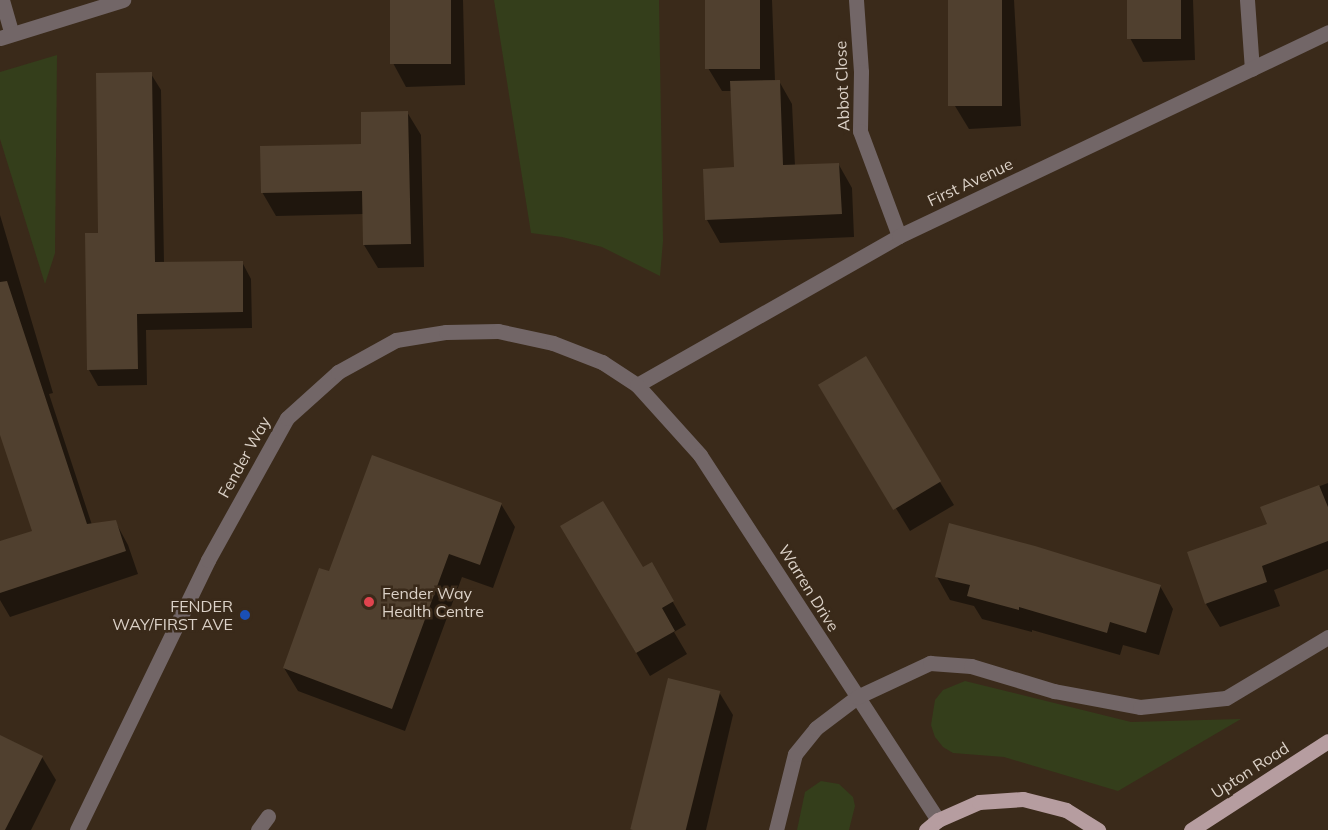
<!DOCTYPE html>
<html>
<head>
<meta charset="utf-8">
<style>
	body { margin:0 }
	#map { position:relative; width:1328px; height:830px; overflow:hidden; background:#3a2a1a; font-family:Mulish,sans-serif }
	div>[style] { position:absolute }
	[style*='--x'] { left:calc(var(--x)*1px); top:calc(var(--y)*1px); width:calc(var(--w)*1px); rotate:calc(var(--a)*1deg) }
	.green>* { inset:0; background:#343e1b }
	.shadow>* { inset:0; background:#0007 }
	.building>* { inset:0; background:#50402f; transform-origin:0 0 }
	.minor>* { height:15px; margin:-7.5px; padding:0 7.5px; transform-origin:7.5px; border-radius:7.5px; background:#726667 }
	.major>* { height:15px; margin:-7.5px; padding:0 7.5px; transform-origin:7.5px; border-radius:7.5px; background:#b69da0 }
	.dots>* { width:16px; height:16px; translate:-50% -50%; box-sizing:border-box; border:3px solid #3a2a1a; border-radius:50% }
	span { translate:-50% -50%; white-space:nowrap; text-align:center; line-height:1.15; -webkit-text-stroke:5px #3a2a1a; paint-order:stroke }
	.street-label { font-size:16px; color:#dbd1c7 }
	.poi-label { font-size:16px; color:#dbd1c7 }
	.left { translate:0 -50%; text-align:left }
	.right { translate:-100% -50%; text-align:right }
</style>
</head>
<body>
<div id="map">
	<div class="green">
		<div style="clip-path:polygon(494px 0,659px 0,663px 241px,660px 276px,602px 247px,562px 237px,531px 233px)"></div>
		<div style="clip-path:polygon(57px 55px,55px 253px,45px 284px,0 139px,0 72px)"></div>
		<div style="clip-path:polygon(965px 681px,1131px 722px,1241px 719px,1118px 791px,1004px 757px,953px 753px,943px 747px,935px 737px,931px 725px,935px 700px,943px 690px)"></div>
		<div style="clip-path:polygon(821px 781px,839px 784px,853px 797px,855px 806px,849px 830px,797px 830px,805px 792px)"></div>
	</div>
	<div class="shadow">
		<div style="clip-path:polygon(391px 0,463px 0,465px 85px,406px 87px,393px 63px)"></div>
		<div style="clip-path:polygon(706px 0,772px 0,775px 81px,779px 81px,792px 104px,795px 166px,839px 165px,852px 188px,854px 237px,720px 243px,707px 220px,736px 168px,732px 91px,722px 91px,708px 68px)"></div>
		<div style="clip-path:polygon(949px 0,1014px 0,1021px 126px,969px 129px,955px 106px)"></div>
		<div style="clip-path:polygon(1129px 0,1193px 0,1195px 60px,1143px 62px,1130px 38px)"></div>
		<div style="clip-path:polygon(151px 74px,161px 90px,164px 263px,242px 262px,251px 279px,252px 328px,146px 330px,147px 385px,98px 386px,89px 370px,100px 235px)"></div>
		<div style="clip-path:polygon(407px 112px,421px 135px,424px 267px,378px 268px,364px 245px,364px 214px,276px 216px,262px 192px,363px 146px)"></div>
		<div style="clip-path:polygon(0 215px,53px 393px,49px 394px,92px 525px,115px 521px,128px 545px,138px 574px,10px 617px,0 600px,0 543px,34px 532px,0 431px)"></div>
		<div style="clip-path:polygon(834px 408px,940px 482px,954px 505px,910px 531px)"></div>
		<div style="clip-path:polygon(1328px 483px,1328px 569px,1274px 590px,1280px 606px,1220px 627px,1206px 604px,1269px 525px,1262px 508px)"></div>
		<div style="clip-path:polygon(501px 504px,515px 527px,493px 588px,462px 577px,405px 731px,298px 691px,284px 668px)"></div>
		<div style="clip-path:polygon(562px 527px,642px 569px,651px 564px,686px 625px,674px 632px,687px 654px,650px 676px)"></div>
		<div style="clip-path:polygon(937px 577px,1160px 586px,1173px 609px,1159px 655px,1123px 645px,1120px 655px,1032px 630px,1032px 632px,982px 619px,974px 606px,950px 600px)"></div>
		<div style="clip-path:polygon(719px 692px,733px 715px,706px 830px,633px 830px)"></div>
		<div style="clip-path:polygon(0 736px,42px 757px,56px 780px,31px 830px,0 830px)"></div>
	</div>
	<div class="building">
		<div style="left:390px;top:0;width:61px;height:64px"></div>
		<div style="left:705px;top:0;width:55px;height:69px"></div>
		<div style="left:948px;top:0;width:54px;height:106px"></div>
		<div style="left:1127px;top:0;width:54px;height:39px"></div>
		<div style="clip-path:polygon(152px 72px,155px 262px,243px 261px,243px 312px,137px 314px,138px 369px,87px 370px,85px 233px,98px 233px,96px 73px)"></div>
		<div style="clip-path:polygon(780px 80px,783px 165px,839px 163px,842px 214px,705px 220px,703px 169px,734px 167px,730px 81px)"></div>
		<div style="clip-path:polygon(408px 111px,411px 244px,363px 245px,362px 191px,261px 193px,260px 146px,361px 144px,361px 112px)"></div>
		<div style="clip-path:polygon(7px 281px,87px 524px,116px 520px,126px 551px,0 593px,0 541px,32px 531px,0 435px,0 282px)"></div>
		<div style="left:866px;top:356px;width:146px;height:56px;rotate:59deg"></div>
		<div style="clip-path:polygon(372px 455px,502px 503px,480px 565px,449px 554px,392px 709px,283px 668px,319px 568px,329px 571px)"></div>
		<div style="clip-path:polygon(1319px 485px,1328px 507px,1328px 541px,1262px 566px,1267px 582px,1205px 604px,1187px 552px,1267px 524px,1260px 507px)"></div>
		<div style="clip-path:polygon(603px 501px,643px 567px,652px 562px,674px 601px,662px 608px,675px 631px,636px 653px,560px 526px)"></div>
		<div style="clip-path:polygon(949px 523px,1035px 546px,1161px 585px,1146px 633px,1110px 622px,1107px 633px,1019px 607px,1019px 610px,967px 596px,970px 585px,935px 577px)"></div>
		<div style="left:668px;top:678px;width:54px;height:156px;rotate:14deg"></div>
		<div style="clip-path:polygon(0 735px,43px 756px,5px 830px,0 830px)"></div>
	</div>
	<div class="minor">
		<div style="--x:2;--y:0;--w:35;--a:74"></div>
		<div style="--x:856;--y:0;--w:72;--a:86"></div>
		<div style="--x:861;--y:72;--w:59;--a:91"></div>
		<div style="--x:860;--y:131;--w:112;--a:69.6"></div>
		<div style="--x:1247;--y:0;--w:69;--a:85.9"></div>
		<div style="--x:0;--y:38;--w:129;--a:-17.2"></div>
		<div style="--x:637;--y:385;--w:301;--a:-29.6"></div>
		<div style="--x:899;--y:236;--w:475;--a:-25.4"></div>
		<div style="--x:77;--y:830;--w:300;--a:-64.1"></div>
		<div style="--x:208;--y:560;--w:162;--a:-60.9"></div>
		<div style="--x:287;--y:418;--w:69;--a:-42"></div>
		<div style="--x:338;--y:372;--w:66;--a:-28.9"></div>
		<div style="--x:396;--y:340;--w:51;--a:-9.1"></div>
		<div style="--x:446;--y:332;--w:52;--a:-1.1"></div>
		<div style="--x:498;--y:331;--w:56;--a:12.3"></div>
		<div style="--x:553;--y:343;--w:53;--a:21.2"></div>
		<div style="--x:602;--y:362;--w:42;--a:33.3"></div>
		<div style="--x:637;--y:385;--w:94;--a:48"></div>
		<div style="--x:700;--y:455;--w:436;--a:56.9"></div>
		<div style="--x:258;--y:830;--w:17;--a:-54"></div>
		<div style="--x:776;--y:830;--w:78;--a:-76"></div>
		<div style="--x:795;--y:754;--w:33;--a:-51"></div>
		<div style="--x:816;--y:728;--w:51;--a:-37.1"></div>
		<div style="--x:857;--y:697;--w:81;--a:-25"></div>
		<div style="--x:930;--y:663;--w:41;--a:4.2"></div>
		<div style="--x:971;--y:666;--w:87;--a:16.8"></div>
		<div style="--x:1054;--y:691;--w:87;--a:10.5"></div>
		<div style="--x:1140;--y:707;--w:86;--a:-6"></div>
		<div style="--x:1226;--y:698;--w:119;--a:-30.9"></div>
	</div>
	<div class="major">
		<div style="--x:926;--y:830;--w:16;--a:-40"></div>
		<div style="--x:938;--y:820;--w:45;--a:-23.7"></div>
		<div style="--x:979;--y:802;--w:44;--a:-3.9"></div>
		<div style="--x:1023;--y:799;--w:44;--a:14.3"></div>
		<div style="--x:1066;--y:810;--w:38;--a:32"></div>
		<div style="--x:1191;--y:830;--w:163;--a:-33"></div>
	</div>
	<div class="dots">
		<div style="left:369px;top:602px;background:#e0444e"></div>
		<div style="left:245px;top:615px;background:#1a4fb4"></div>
	</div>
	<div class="street-label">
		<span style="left:842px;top:86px;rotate:-92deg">Abbot Close</span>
		<span style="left:970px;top:182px;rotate:-25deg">First Avenue</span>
		<span style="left:244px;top:457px;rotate:-61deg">Fender Way</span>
		<span style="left:809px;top:588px;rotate:58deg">Warren Drive</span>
		<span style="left:1250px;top:770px;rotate:-33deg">Upton Road</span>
	</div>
	<div class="poi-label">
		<span class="left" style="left:382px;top:602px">Fender Way<br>Health Centre</span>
		<span class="right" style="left:233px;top:615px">FENDER<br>WAY/FIRST AVE</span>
	</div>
</div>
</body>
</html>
